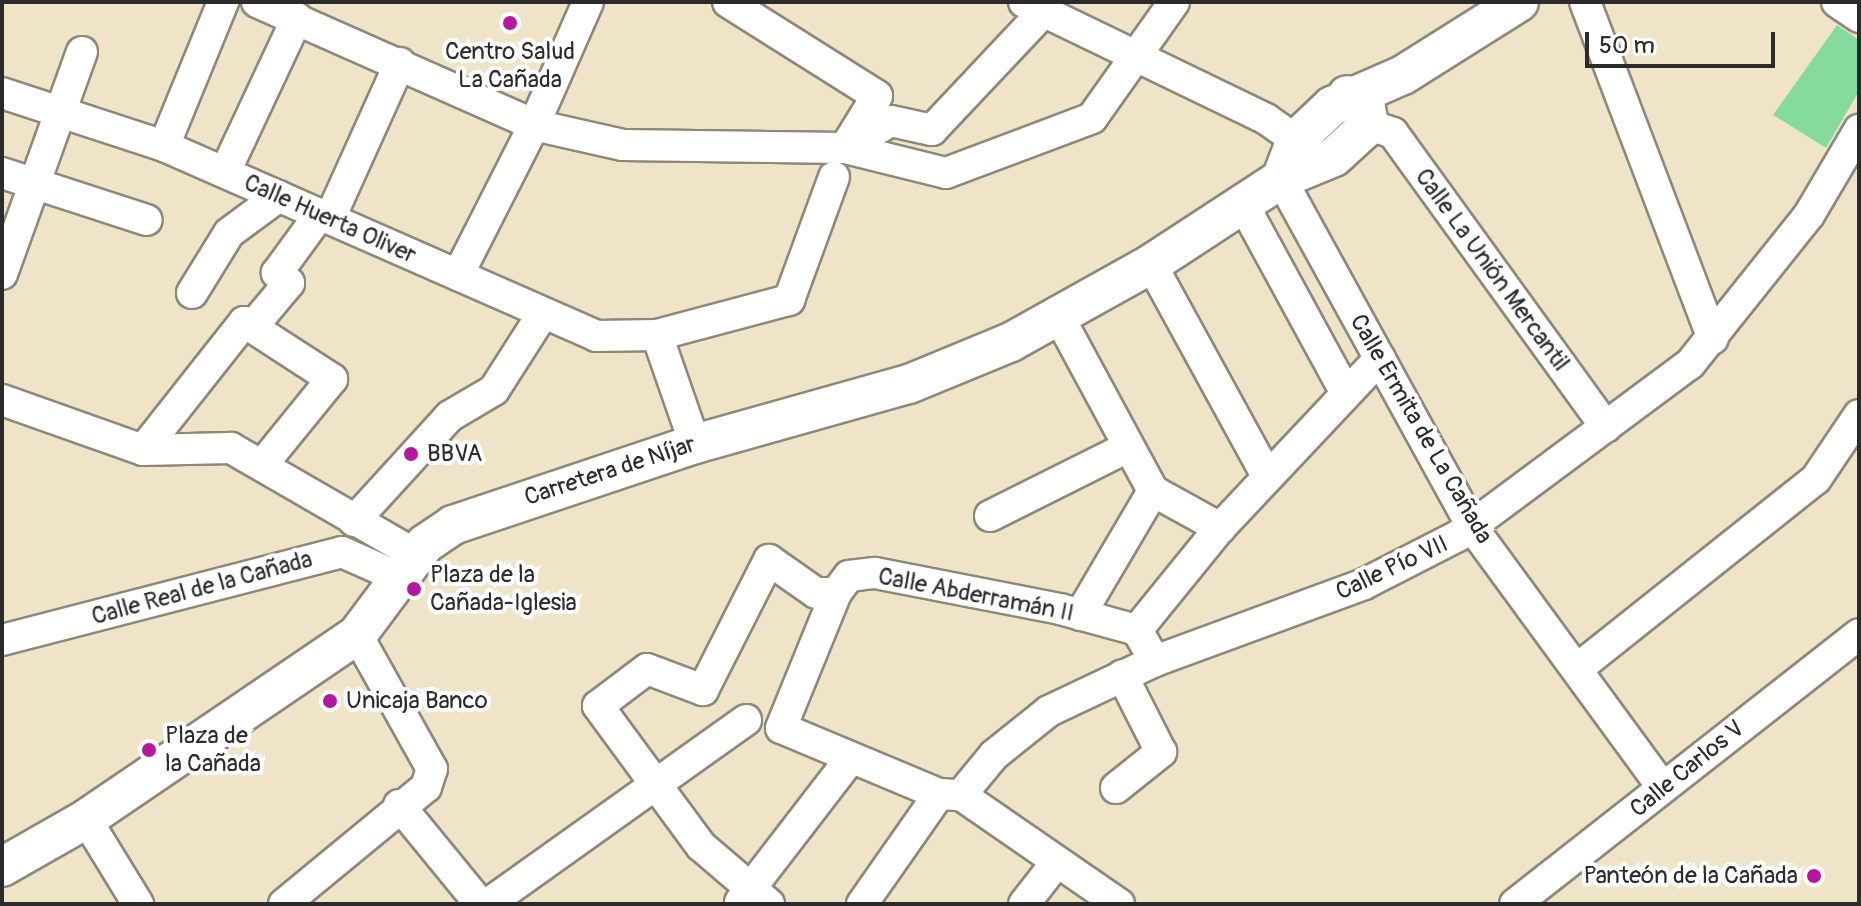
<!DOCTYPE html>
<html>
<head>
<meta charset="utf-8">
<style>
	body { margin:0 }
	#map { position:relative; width:1861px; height:906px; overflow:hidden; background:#efe4c7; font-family:Pangolin,sans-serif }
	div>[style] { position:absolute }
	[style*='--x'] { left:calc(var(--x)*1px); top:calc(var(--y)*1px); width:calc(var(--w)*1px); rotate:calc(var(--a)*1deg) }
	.green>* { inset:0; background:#85db9e }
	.roads { filter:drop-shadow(2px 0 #8d8879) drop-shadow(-2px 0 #8d8879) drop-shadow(0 2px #8d8879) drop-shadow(0 -2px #8d8879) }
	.minor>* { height:30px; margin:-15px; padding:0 15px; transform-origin:15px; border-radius:15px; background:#fff }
	.major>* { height:38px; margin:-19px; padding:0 19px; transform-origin:19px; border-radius:19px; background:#fff }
	.dots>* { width:22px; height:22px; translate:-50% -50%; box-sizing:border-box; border:4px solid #fff; border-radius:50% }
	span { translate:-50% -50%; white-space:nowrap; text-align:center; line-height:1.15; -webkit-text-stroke:8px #fff; paint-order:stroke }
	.poi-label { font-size:24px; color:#2b2b2b }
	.left { translate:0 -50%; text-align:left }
	.right { translate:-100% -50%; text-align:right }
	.street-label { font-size:24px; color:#2b2b2b }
	.frame { position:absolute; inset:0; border:4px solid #2b2b2b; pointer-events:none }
	.scale { position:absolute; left:1585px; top:32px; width:190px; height:36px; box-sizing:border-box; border:4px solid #2b2b2b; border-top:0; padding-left:10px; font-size:24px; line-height:28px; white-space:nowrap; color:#2b2b2b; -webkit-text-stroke:6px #fff; paint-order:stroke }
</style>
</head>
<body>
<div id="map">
	<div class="green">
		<div style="clip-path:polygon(1837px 25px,1859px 40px,1859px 91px,1826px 148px,1773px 115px)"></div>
	</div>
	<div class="roads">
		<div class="minor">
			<div style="--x:257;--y:2;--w:303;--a:23.9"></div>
			<div style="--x:534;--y:125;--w:91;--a:12.7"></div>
			<div style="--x:623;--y:145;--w:222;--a:0.8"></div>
			<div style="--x:845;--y:148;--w:104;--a:13.9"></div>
			<div style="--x:946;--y:173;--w:156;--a:-20.6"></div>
			<div style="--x:1092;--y:118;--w:142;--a:-54.7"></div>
			<div style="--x:728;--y:2;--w:176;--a:32.2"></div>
			<div style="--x:877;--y:96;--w:55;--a:121.7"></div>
			<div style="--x:1024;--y:2;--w:269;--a:25.8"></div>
			<div style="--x:1266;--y:119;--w:37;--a:35"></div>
			<div style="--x:1585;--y:2;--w:360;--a:69.2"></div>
			<div style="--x:1837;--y:2;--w:27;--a:34"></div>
			<div style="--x:2;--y:93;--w:170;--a:18.1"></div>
			<div style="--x:164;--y:146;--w:472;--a:23.7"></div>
			<div style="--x:596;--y:336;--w:61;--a:-0.9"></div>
			<div style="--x:657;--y:335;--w:137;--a:-14.9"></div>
			<div style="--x:789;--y:300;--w:131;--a:-69.9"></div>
			<div style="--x:1369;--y:125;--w:25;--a:18"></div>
			<div style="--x:1393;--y:133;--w:363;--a:54.1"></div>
			<div style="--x:164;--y:146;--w:156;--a:-67.7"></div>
			<div style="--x:845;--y:148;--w:53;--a:-30.4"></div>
			<div style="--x:891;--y:121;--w:42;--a:12.4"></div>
			<div style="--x:932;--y:130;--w:163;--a:-46.7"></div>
			<div style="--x:225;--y:172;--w:170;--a:-64.9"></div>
			<div style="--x:2;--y:173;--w:152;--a:18"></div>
			<div style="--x:1281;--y:179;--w:397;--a:61.2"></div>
			<div style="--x:1472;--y:527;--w:323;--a:53.8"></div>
			<div style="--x:1244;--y:206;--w:211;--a:61.4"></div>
			<div style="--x:330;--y:218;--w:170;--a:-65.7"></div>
			<div style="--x:1151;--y:264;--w:242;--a:61.3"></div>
			<div style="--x:2;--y:274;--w:236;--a:-70.2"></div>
			<div style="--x:458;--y:275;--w:168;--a:-63.1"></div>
			<div style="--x:534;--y:125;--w:134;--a:-66.3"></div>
			<div style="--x:192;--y:293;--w:70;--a:-58.3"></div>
			<div style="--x:229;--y:233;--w:62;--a:-36.5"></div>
			<div style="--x:1059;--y:317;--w:198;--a:61.6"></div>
			<div style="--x:1153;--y:491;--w:77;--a:28.9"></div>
			<div style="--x:253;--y:326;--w:56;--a:-50.1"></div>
			<div style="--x:289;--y:283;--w:16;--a:-140"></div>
			<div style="--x:277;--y:273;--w:73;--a:-53.9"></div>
			<div style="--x:657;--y:335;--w:115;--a:70.8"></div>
			<div style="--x:2;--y:400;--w:150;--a:19.5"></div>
			<div style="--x:143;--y:450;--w:88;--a:-1.3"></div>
			<div style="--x:231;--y:448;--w:214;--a:30"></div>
			<div style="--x:143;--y:450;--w:163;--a:-51.7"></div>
			<div style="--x:244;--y:322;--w:105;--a:32.9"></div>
			<div style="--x:332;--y:379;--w:111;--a:129.1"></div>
			<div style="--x:990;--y:516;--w:154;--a:-26.6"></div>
			<div style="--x:354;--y:521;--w:142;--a:-47.6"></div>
			<div style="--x:450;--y:416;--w:51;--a:-30.6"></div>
			<div style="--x:494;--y:390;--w:89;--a:-57.4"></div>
			<div style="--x:1080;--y:615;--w:144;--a:-59.5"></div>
			<div style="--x:1137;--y:630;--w:132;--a:-50.9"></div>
			<div style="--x:1220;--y:528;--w:233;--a:-46.7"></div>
			<div style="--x:2;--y:640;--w:351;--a:-14.5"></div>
			<div style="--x:342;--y:552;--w:61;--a:24.1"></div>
			<div style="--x:1577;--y:669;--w:305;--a:-38.5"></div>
			<div style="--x:1816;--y:479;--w:77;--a:-56.1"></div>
			<div style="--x:1116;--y:788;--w:58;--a:-38.7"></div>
			<div style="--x:1161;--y:752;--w:86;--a:-116.9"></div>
			<div style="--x:939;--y:794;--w:171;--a:-157.3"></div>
			<div style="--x:781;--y:728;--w:146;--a:-67.8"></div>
			<div style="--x:836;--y:593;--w:21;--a:-53"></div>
			<div style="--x:849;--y:576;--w:26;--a:-7"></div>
			<div style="--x:875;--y:573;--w:188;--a:11"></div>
			<div style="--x:1060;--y:609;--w:80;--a:15.3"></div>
			<div style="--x:1137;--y:630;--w:36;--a:60"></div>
			<div style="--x:961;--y:795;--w:192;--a:34.6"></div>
			<div style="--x:399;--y:805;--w:128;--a:50.7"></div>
			<div style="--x:86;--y:819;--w:100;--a:58.5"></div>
			<div style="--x:740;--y:902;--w:180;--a:-52.4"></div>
			<div style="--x:284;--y:904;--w:184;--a:-39.5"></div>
			<div style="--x:426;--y:787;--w:19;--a:-72"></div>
			<div style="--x:432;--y:769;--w:154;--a:-119.2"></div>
			<div style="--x:488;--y:904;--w:317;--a:-35.5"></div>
			<div style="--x:769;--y:904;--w:89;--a:-139.5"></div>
			<div style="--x:701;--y:846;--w:174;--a:-126.3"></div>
			<div style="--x:598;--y:706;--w:61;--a:-37.1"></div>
			<div style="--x:647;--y:669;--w:60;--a:20.6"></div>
			<div style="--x:703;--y:690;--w:146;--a:-63.1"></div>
			<div style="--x:769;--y:560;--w:57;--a:35.1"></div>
			<div style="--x:816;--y:593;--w:20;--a:0"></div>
			<div style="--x:862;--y:904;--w:134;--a:-55"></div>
			<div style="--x:939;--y:794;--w:22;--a:3"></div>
			<div style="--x:961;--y:795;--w:52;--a:-50.5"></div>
			<div style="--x:994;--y:755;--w:70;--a:-38.7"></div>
			<div style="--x:1049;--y:711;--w:117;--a:-25.3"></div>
			<div style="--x:1155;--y:661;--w:223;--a:-20.2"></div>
			<div style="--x:1364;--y:584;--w:106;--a:-27.1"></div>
			<div style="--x:1458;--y:536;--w:289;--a:-36.6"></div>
			<div style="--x:1690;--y:364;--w:191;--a:-51.4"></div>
			<div style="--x:1809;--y:215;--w:99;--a:-59.5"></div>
			<div style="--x:1024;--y:904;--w:52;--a:-52"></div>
			<div style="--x:1515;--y:904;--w:437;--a:-38.1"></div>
		</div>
		<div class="major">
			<div style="--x:1281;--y:179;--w:42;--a:-69"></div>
			<div style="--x:1296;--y:140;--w:50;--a:-43.4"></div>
			<div style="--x:1332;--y:106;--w:77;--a:-23.6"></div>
			<div style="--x:1403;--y:75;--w:137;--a:-32.2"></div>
			<div style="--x:2;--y:867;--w:97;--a:-29.7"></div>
			<div style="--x:86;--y:819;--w:328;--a:-34.2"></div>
			<div style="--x:357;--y:635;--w:114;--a:-53.2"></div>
			<div style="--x:425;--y:544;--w:34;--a:-34"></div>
			<div style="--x:453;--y:525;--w:255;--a:-18.5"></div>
			<div style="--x:695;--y:444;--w:222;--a:-15.7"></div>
			<div style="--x:909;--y:384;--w:110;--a:-22.4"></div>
			<div style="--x:1011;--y:342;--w:160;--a:-29.1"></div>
			<div style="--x:1151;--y:264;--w:155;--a:-33.2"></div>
			<div style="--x:1281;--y:179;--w:57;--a:-22.5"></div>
			<div style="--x:1334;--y:157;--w:47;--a:-42.4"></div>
			<div style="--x:1369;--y:125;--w:23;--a:-100"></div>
			<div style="--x:1365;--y:102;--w:19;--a:-159"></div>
		</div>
	</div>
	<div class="dots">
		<div style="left:510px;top:23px;background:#b5179e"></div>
		<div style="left:411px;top:454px;background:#b5179e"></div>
		<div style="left:414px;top:589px;background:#b5179e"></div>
		<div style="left:330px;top:701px;background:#b5179e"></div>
		<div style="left:149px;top:750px;background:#b5179e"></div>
		<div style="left:1814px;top:876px;background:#b5179e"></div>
	</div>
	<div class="poi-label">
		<span style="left:510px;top:66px">Centro Salud<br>La Cañada</span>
		<span class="left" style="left:427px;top:454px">BBVA</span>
		<span class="left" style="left:430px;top:589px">Plaza de la<br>Cañada-Iglesia</span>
		<span class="left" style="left:346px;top:701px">Unicaja Banco</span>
		<span class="left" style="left:165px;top:750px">Plaza de<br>la Cañada</span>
		<span class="right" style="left:1798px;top:876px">Panteón de la Cañada</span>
	</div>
	<div class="street-label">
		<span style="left:330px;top:219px;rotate:24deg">Calle Huerta Oliver</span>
		<span style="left:1492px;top:270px;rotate:54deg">Calle La Unión Mercantil</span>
		<span style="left:1421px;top:429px;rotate:60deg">Calle Ermita de La Cañada</span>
		<span style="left:610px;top:471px;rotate:-18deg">Carretera de Níjar</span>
		<span style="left:1392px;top:568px;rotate:-25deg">Calle Pío VII</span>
		<span style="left:202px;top:588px;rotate:-15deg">Calle Real de la Cañada</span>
		<span style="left:976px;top:595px;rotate:11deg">Calle Abderramán II</span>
		<span style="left:1687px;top:769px;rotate:-39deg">Calle Carlos V</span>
	</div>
	<div class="frame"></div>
	<div class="scale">50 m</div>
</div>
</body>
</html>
